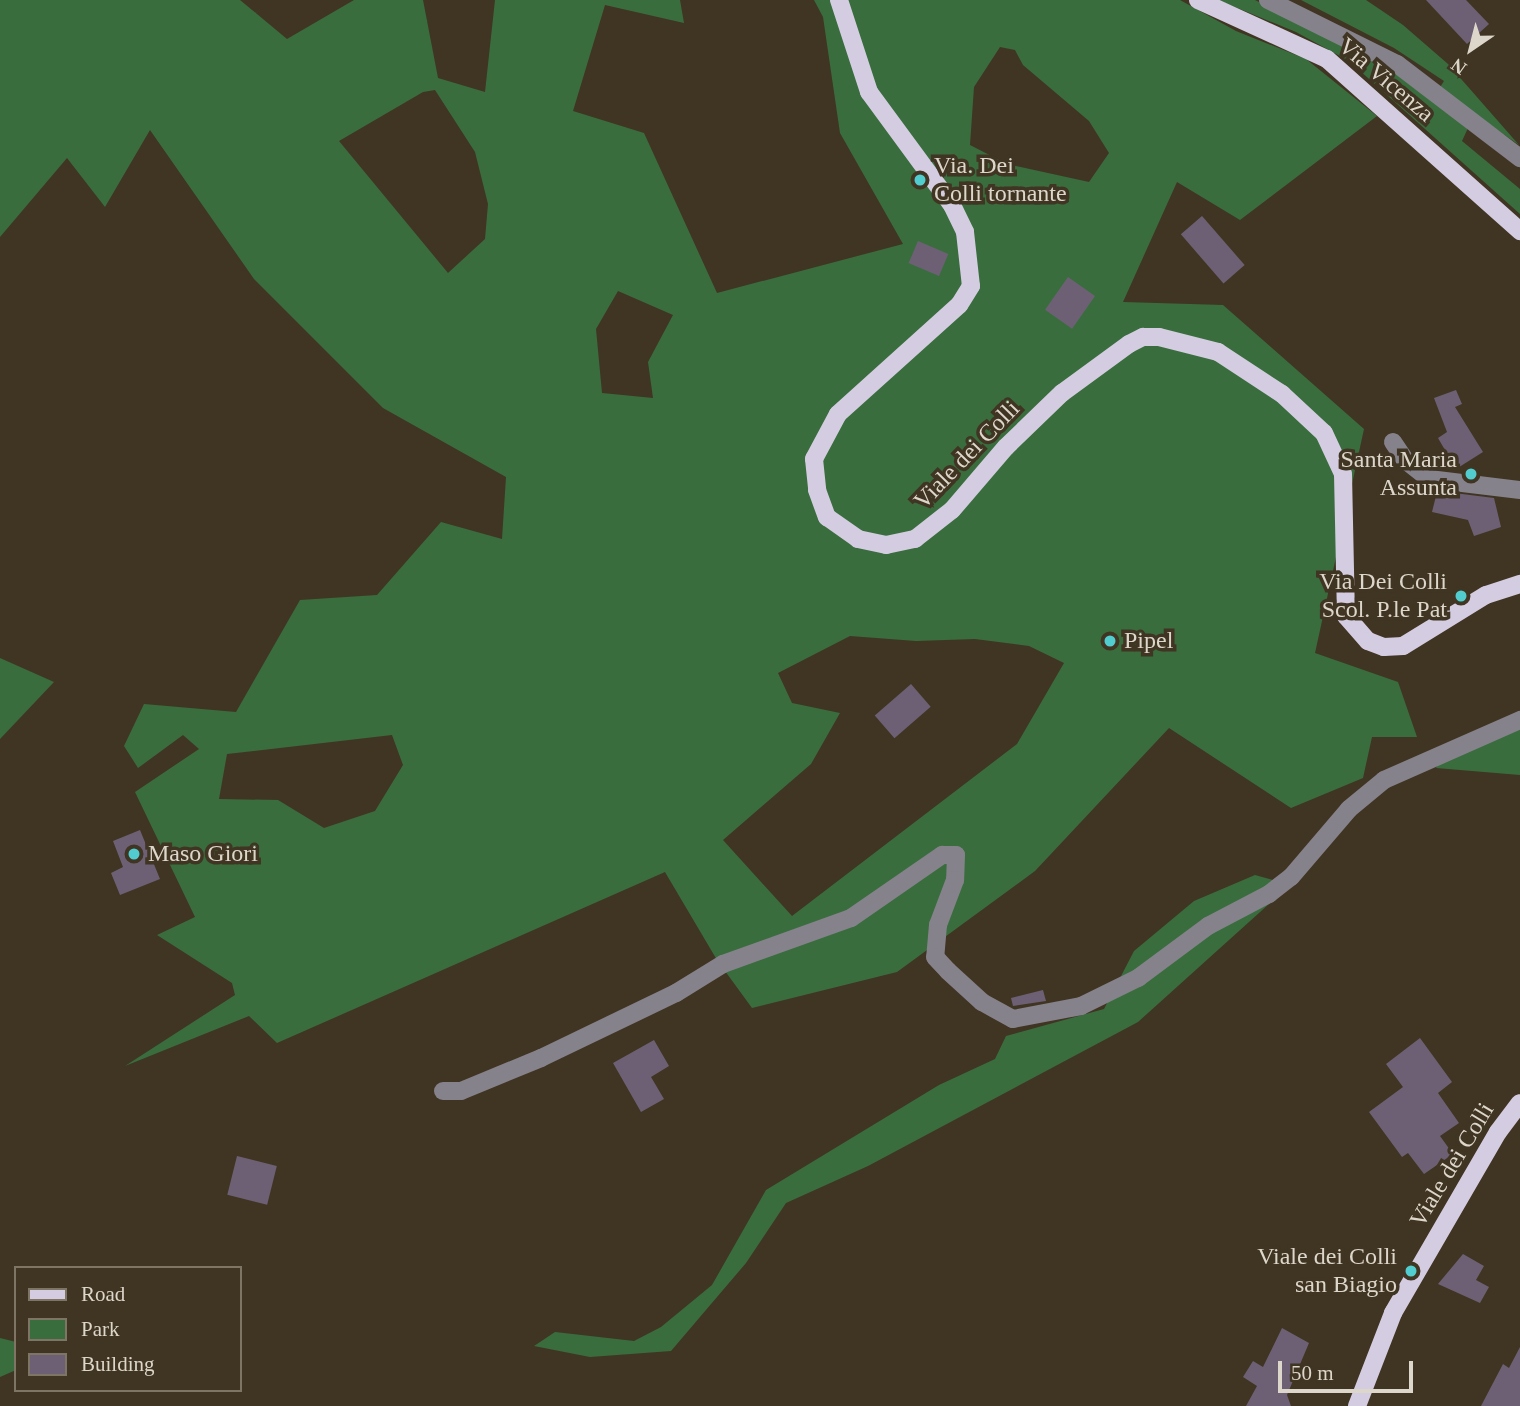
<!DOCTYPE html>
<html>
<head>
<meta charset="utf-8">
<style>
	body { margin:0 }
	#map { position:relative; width:1520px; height:1406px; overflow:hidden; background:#403522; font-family:Georgia,serif }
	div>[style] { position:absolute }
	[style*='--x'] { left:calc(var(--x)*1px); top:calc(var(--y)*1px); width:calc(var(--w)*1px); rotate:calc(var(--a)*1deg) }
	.green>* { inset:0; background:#3a6d3d }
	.building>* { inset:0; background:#6d6074; transform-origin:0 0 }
	.minor>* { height:18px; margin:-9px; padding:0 9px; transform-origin:9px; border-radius:9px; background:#85828c }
	.major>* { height:18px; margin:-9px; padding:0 9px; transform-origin:9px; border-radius:9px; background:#d4cce1 }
	.dots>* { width:19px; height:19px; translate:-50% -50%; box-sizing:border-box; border:4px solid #403522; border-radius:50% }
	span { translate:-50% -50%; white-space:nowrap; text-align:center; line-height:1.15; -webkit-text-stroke:7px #403522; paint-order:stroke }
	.street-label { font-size:24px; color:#ddd6ca }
	.poi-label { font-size:24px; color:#ddd6ca }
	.left { translate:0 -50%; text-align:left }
	.right { translate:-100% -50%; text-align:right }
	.legend { position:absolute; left:14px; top:1266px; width:228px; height:126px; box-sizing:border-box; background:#403522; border:2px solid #7f7565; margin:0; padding:9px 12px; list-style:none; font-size:21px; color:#ddd6ca }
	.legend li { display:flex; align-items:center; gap:14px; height:35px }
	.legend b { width:35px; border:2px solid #7f7565 }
	.north { position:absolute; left:1436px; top:14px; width:70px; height:70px; -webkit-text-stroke:5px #403522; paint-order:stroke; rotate:215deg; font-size:19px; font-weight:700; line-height:28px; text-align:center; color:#ddd6ca }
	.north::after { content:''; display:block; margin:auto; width:24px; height:32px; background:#ddd6ca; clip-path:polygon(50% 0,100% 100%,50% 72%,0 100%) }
	.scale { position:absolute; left:1278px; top:1361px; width:135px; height:32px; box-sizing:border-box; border:4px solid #ddd6ca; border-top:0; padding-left:9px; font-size:21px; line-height:24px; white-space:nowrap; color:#ddd6ca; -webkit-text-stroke:5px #403522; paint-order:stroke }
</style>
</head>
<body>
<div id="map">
	<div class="green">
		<div style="clip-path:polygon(evenodd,0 0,240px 0,287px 39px,354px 0,423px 0,438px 78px,485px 92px,495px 0,680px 0,684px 23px,605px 5px,573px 111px,644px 133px,717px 293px,903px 244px,840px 133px,823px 17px,814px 0,1180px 0,1236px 31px,1306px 59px,1377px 116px,1240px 220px,1177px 182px,1123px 302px,1223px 305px,1364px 429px,1315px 653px,1398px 682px,1417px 737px,1372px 737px,1363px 778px,1291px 808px,1169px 728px,1035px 871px,897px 972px,752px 1008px,717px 960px,665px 872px,277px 1043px,249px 1016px,125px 1066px,235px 995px,232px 983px,157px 935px,195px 917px,135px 792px,199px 749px,183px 735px,138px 768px,124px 746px,144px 704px,236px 712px,300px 600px,377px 595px,441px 522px,502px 539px,506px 477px,383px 408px,254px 279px,150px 130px,105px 207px,67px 158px,0 237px,0 0,1000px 47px,1015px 50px,1023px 65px,1089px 121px,1109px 153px,1089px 182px,1007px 164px,970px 145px,974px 87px,1000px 47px,0 0,435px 90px,475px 152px,488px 204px,485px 239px,448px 273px,339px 141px,423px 92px,435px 90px,0 0,618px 291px,673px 315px,648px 362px,653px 398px,602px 393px,596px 329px,618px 291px,0 0,850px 636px,916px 641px,975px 639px,1029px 646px,1064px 663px,1017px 744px,792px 916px,723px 840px,811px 764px,840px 713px,792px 703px,778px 673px,850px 636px,0 0,392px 735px,403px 765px,375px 811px,324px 828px,278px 800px,219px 799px,227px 754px,392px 735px)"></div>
		<div style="clip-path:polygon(1218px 0,1255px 0,1400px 74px,1468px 128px,1462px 141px,1520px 189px,1520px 214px,1349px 61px,1296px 32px)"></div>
		<div style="clip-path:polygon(1301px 0,1366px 0,1403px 25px,1448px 64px,1519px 145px,1439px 89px,1444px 81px,1394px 48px)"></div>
		<div style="clip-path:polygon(0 658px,54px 682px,0 739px)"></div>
		<div style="clip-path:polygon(1520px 724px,1520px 775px,1436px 768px,1440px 761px)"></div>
		<div style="clip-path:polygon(1255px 875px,1290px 885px,1138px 1022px,868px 1166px,786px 1203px,746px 1263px,671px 1351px,590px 1357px,534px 1346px,555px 1332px,634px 1341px,661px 1327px,712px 1285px,766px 1190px,939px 1085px,995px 1059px,1006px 1036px,1104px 1009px,1134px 951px,1194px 901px)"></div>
		<div style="clip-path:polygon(0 1338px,16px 1342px,16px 1370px,0 1377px)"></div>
	</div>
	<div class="building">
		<div style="clip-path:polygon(1426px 0,1466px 0,1489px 24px,1467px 44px)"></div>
		<div style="left:1202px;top:216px;width:65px;height:28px;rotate:49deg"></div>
		<div style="left:918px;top:241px;width:33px;height:24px;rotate:23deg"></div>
		<div style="left:1068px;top:277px;width:33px;height:40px;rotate:35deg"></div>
		<div style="clip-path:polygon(1456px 390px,1462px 404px,1455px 407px,1483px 452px,1456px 469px,1438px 438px,1447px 432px,1434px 398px)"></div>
		<div style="clip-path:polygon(1454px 493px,1494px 498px,1501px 527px,1474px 536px,1468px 520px,1432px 512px,1436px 496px)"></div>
		<div style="left:911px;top:684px;width:30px;height:48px;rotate:49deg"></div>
		<div style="clip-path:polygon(140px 830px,160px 879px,120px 895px,111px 873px,123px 867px,113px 841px)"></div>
		<div style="clip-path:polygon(1043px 990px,1046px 1001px,1013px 1006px,1011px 998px)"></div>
		<div style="clip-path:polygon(1420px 1038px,1452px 1082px,1438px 1093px,1459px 1123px,1440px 1136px,1453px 1154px,1424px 1174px,1408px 1153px,1402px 1157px,1369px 1112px,1403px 1087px,1386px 1064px)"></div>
		<div style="clip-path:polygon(654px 1040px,669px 1066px,651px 1077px,664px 1099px,641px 1112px,613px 1063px)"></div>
		<div style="left:237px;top:1156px;width:41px;height:40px;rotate:14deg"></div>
		<div style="clip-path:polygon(1463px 1254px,1484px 1266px,1476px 1280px,1489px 1287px,1480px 1303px,1438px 1284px)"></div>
		<div style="clip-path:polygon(1282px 1328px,1309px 1343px,1287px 1395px,1291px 1406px,1246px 1406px,1257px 1386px,1243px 1377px,1253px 1361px,1263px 1367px)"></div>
		<div style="clip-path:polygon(1520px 1347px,1520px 1406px,1481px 1406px,1503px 1364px,1509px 1368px)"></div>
	</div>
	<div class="minor">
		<div style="--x:1268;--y:0;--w:144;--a:26.4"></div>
		<div style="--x:1397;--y:64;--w:155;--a:37.4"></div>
		<div style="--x:1393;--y:442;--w:22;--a:56"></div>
		<div style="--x:1405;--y:460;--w:31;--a:38"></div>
		<div style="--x:1429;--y:479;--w:92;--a:6.9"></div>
		<div style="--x:443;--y:1091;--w:18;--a:0"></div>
		<div style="--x:461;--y:1091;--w:87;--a:-22.4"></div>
		<div style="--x:541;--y:1058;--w:150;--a:-25.7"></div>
		<div style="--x:676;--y:993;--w:55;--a:-31.7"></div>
		<div style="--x:723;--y:964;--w:136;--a:-19.8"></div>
		<div style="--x:851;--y:918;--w:111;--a:-34.7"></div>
		<div style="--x:942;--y:855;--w:14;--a:0"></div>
		<div style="--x:956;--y:855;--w:25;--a:92"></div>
		<div style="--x:955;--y:880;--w:48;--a:110.7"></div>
		<div style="--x:938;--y:925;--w:32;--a:95"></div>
		<div style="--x:935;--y:957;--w:19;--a:47"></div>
		<div style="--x:948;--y:971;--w:46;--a:42.4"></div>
		<div style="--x:982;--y:1002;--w:35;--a:29"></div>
		<div style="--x:1013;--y:1019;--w:69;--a:-10.8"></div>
		<div style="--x:1081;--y:1006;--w:64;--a:-26.2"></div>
		<div style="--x:1138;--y:978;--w:87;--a:-36.6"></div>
		<div style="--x:1208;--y:926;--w:69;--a:-27.7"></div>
		<div style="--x:1269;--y:894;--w:28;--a:-38"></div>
		<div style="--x:1291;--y:877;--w:89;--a:-49.5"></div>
		<div style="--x:1349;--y:809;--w:45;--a:-39.6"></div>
		<div style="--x:1384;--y:780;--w:149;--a:-23.8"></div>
	</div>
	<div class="major">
		<div style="--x:839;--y:0;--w:97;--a:71.9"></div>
		<div style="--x:869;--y:92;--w:140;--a:53.7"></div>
		<div style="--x:952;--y:205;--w:30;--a:64"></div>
		<div style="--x:965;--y:232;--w:54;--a:83.7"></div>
		<div style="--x:971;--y:286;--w:22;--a:122"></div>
		<div style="--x:959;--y:305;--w:163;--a:138"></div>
		<div style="--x:838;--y:414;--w:51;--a:118.1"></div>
		<div style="--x:814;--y:459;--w:31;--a:84"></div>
		<div style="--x:817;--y:490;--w:29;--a:70"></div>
		<div style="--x:827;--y:517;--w:38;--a:35"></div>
		<div style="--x:858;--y:539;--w:29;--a:12"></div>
		<div style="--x:886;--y:545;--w:30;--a:-12"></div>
		<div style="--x:915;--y:539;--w:47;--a:-38.1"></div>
		<div style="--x:952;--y:510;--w:83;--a:-49.4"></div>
		<div style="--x:1006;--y:447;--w:78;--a:-44"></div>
		<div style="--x:1062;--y:393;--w:83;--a:-36.2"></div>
		<div style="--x:1129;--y:344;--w:16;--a:-27"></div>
		<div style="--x:1143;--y:337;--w:16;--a:0"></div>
		<div style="--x:1159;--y:337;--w:61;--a:14.3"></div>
		<div style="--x:1218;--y:352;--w:77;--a:33.3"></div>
		<div style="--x:1282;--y:394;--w:57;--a:42.9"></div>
		<div style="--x:1324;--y:433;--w:45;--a:65.1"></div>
		<div style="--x:1343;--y:474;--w:142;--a:88.8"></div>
		<div style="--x:1346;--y:616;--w:33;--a:49"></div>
		<div style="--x:1368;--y:641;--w:17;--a:21"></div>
		<div style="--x:1384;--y:647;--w:19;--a:-3"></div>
		<div style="--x:1403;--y:646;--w:97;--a:-31.6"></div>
		<div style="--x:1486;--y:595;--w:36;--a:-18"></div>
		<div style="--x:1198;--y:0;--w:142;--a:24.6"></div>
		<div style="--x:1327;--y:59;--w:259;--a:41.7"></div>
		<div style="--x:1357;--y:1406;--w:100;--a:-68.8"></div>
		<div style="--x:1393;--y:1313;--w:209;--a:-59.9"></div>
		<div style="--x:1498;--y:1132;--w:36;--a:-53"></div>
	</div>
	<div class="dots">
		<div style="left:920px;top:180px;background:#52cdcf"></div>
		<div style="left:1471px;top:474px;background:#52cdcf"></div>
		<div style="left:1461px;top:596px;background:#52cdcf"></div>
		<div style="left:1110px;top:641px;background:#52cdcf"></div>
		<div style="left:134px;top:854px;background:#52cdcf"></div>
		<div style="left:1411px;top:1271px;background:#52cdcf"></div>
	</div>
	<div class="street-label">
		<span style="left:1386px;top:80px;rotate:40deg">Via Vicenza</span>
		<span style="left:967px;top:455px;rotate:-46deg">Viale dei Colli</span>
		<span style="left:1452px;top:1165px;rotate:-59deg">Viale dei Colli</span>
	</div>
	<div class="poi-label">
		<span class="left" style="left:934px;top:180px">Via. Dei<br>Colli tornante</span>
		<span class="right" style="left:1457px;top:474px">Santa Maria<br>Assunta</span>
		<span class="right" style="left:1447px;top:596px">Via Dei Colli<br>Scol. P.le Pat</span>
		<span class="left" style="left:1124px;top:641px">Pipel</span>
		<span class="left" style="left:148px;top:854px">Maso Giori</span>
		<span class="right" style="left:1397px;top:1271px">Viale dei Colli<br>san Biagio</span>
	</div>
	<ul class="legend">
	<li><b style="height:9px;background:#d4cce1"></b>Road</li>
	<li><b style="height:19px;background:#3a6d3d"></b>Park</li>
	<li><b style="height:19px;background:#6d6074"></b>Building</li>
	</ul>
	<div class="north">N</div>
	<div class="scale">50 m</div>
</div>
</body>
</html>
